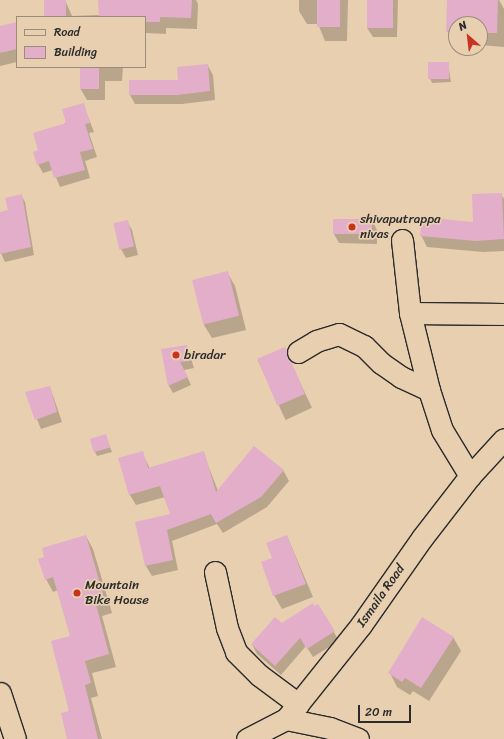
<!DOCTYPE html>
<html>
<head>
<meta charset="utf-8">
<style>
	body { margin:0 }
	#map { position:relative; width:504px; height:739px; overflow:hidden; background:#e7cfb0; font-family:Sriracha,sans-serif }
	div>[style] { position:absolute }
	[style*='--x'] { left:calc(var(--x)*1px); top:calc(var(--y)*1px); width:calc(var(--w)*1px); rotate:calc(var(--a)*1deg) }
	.shadow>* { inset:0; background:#0003; transform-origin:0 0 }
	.building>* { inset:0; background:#e2aeca; transform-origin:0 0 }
	.roads { filter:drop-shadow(1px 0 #2b2b2b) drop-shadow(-1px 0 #2b2b2b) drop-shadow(0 1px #2b2b2b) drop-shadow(0 -1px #2b2b2b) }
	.street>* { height:21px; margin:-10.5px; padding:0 10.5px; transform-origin:10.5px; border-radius:10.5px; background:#e7cfb0 }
	.dots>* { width:11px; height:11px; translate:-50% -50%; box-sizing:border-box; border:2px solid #e7cfb0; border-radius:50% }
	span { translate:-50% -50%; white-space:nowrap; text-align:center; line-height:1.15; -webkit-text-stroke:3.5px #e7cfb0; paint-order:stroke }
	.poi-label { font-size:13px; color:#2b2b2b }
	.left { translate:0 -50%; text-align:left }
	.street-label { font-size:13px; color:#2b2b2b }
	.legend { position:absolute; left:16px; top:16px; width:130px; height:52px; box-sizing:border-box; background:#e7cfb0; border:1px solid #9c8d7b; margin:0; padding:5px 7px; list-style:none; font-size:12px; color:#2b2b2b }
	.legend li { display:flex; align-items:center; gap:8px; height:20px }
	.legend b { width:20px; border:1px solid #9c8d7b }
	.north { position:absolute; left:448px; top:16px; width:40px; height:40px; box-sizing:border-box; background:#e7cfb0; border:1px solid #9c8d7b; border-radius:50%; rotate:332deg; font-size:11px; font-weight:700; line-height:16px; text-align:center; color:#2b2b2b }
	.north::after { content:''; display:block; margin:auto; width:14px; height:18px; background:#c8321e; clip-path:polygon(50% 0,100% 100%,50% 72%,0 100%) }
	.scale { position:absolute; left:358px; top:705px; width:53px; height:18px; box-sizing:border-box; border:2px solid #2b2b2b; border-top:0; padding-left:5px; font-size:12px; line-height:14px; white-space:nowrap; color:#2b2b2b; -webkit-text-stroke:3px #e7cfb0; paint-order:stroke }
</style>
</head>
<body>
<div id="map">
	<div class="shadow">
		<div style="clip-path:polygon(60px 0,65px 0,72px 16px,99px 15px,99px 0,196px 0,198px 4px,197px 29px,166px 28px,166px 34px,145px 33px,145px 17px,44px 17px)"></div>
		<div style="clip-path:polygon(299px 0,348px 0,347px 41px,325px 41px,318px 24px,307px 24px,299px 11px)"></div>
		<div style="clip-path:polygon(368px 0,398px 0,397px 37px,373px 37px,367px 28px)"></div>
		<div style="clip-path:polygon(448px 0,499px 0,504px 9px,504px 47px,480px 45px,480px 24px,456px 24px,455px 44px,447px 31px)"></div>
		<div style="clip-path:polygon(17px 23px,17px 62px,0 66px,0 27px)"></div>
		<div style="clip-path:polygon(448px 63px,451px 82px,432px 83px,430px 78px)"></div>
		<div style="clip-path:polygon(208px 66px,213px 75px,215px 100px,182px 104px,135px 104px,130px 95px,130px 81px,179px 81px)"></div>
		<div style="clip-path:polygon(81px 67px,123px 67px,122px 81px,105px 81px,105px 100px,87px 100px,80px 88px)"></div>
		<div style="clip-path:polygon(83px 104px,94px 132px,89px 133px,97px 157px,85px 161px,90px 178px,60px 187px,53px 170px,43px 173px,38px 164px,40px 150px)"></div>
		<div style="clip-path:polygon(501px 194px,504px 199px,504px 251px,483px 252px,427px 247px,421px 235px,474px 223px)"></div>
		<div style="clip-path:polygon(21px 195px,25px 202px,34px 255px,5px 262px,0 251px,0 213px,9px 211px)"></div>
		<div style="clip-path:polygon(334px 220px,372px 220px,377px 230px,377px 244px,339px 243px,334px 234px)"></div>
		<div style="clip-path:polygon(127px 221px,132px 230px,138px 255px,126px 258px,121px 249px,115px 224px)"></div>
		<div style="clip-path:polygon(227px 272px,235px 286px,246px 330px,212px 338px,204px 325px)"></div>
		<div style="clip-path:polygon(187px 346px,194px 368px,184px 370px,191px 385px,173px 393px,169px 386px,162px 350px)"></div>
		<div style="left:284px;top:348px;width:66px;height:29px;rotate:65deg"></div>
		<div style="clip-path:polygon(50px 387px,62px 422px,41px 429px,26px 393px)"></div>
		<div style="clip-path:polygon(105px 435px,112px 452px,97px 456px,95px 452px)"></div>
		<div style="clip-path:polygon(142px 452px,150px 469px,203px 452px,218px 491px,283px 470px,289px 481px,267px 507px,223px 533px,217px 524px,172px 541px,178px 570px,152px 576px,146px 566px,136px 523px,171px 515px,165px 497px,136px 505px,130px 495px,120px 459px)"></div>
		<div style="clip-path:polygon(86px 536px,93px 549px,112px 613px,102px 616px,116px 667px,92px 673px,98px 696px,91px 698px,102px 739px,68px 739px,71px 637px,58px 590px,53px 592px,46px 579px)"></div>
		<div style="clip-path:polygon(287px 536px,313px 597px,282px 609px,274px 595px,273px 559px)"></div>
		<div style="clip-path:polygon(318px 605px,339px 641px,313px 657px,306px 646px,281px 675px,257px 654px,252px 644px,282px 624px)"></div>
		<div style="clip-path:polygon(453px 637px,461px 651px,429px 701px,413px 691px,410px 695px,397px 687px,390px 673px)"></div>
	</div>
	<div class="building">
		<div style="left:44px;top:0;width:22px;height:17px"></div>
		<div style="clip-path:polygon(98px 0,192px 0,191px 18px,160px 17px,160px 22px,145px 22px,145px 17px,99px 17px)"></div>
		<div style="left:317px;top:0;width:23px;height:27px"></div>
		<div style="left:367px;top:0;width:26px;height:28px"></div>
		<div style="clip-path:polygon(447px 0,498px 0,497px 33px,480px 33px,480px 24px,456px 24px,456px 31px,446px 31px)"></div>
		<div style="clip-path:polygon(17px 22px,17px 49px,0 53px,0 26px)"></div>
		<div style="left:428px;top:62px;width:21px;height:17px"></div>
		<div style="clip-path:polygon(208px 64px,210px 91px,177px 95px,129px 95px,129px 80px,178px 80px,177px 67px)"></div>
		<div style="left:80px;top:67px;width:19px;height:22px"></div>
		<div style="clip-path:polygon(84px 103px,90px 123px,85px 124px,93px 149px,80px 152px,85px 170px,54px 178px,49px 161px,37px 165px,33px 152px,38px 150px,33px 133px,66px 123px,62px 109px)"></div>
		<div style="clip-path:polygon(502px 193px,504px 239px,476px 241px,420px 236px,422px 217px,473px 222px,472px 194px)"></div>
		<div style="clip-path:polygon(22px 194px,31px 247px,0 254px,0 212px,8px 210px,5px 198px)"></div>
		<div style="left:333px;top:219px;width:39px;height:15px"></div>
		<div style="left:128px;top:220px;width:27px;height:15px;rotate:77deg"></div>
		<div style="left:228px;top:271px;width:46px;height:37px;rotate:76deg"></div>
		<div style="clip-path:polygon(187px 345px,190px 361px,180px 362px,188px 377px,168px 386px,161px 349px)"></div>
		<div style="left:285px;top:347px;width:51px;height:30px;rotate:67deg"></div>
		<div style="clip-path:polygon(50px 386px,57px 412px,35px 420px,25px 392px)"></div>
		<div style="left:106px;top:434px;width:14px;height:17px;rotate:73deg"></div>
		<div style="clip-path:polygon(254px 446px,284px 470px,261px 497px,216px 523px,211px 514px,167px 530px,173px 560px,145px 566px,135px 522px,170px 514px,160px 486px,129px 495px,118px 458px,143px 451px,148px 468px,204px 451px,216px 492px)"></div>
		<div style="clip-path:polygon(86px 535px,105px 601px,96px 604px,109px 654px,85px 661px,91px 683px,85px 685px,98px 739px,67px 739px,61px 713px,69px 711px,51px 641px,70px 636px,53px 577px,45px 580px,38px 559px,44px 557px,42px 548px)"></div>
		<div style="clip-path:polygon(287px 535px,306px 584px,273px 596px,261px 562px,272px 558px,266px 543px)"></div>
		<div style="clip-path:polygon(313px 603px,314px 606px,318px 604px,335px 631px,307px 649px,300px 638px,275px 666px,251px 644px,275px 617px,282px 623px)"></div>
		<div style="clip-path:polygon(422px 617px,454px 637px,421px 688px,405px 678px,402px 682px,388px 673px)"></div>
	</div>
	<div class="roads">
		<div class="street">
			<div style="--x:402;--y:240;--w:73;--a:83.7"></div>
			<div style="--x:410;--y:313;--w:79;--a:76.1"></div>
			<div style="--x:429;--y:390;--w:42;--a:72"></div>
			<div style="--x:442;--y:430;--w:54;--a:58.7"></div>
			<div style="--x:410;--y:313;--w:94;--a:0.6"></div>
			<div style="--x:298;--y:352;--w:21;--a:-31"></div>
			<div style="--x:316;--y:341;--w:24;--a:-17"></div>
			<div style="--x:339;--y:334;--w:28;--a:26"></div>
			<div style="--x:364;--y:346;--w:24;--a:45"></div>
			<div style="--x:381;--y:363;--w:24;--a:35"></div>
			<div style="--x:401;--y:377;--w:31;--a:25"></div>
			<div style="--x:215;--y:572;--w:57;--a:77.9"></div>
			<div style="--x:227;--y:628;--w:26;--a:69"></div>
			<div style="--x:236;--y:652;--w:33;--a:45"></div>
			<div style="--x:259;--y:675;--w:49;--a:36.6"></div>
			<div style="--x:0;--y:693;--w:48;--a:71.9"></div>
			<div style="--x:286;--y:719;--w:45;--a:11.6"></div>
			<div style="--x:330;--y:728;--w:30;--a:21"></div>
			<div style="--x:247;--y:739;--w:44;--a:-27.1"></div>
			<div style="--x:286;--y:719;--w:120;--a:-51.4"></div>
			<div style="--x:361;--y:625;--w:106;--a:-55"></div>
			<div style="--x:422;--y:538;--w:78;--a:-52.3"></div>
			<div style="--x:470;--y:476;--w:50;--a:-47.4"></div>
		</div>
	</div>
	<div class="dots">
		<div style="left:352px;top:227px;background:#c8321e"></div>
		<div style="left:176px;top:355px;background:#c8321e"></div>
		<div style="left:77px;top:593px;background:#c8321e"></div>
	</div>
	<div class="poi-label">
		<span class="left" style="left:360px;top:227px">shivaputrappa<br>nivas</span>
		<span class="left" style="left:184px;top:355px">biradar</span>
		<span class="left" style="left:85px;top:593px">Mountain<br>Bike House</span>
	</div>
	<div class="street-label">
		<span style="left:381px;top:596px;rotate:-55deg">Ismaila Road</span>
	</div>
	<ul class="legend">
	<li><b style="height:5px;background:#e7cfb0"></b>Road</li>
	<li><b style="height:11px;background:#e2aeca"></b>Building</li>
	</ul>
	<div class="north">N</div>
	<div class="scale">20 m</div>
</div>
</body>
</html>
